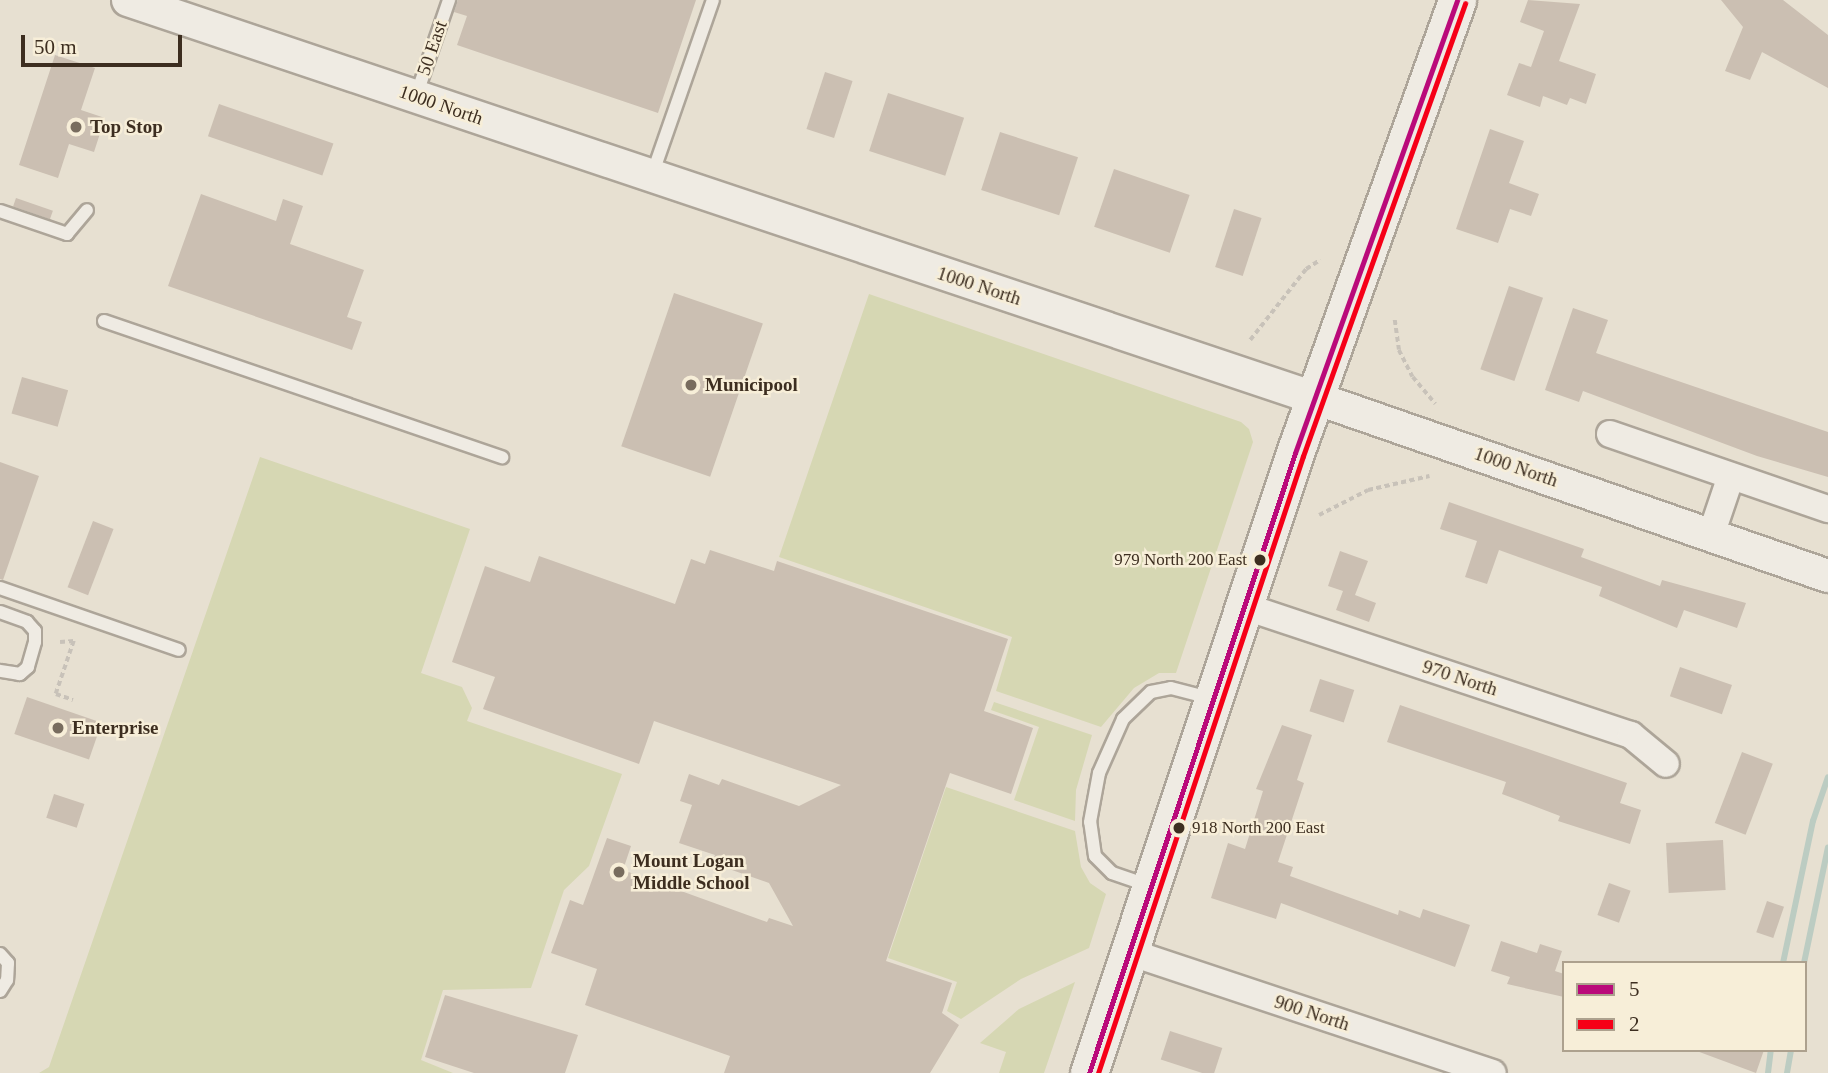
<!DOCTYPE html>
<html>
<head>
<meta charset="utf-8">
<style>
	body { margin:0 }
	#map { position:relative; width:1828px; height:1073px; overflow:hidden; background:#e7e0d1; font-family:"Times New Roman",serif }
	div>[style] { position:absolute }
	[style*='--x'] { left:calc(var(--x)*1px); top:calc(var(--y)*1px); width:calc(var(--w)*1px); rotate:calc(var(--a)*1deg) }
	.green>* { inset:0; background:#d6d7b3 }
	.stream>* { height:6px; margin:-3px; padding:0 3px; transform-origin:3px; border-radius:3px; background:#bcccc2 }
	.building>* { inset:0; background:#cbbfb2; transform-origin:0 0 }
	.path>* { height:3.5px; margin-top:-1.75px; transform-origin:0; background:repeating-linear-gradient(90deg,#c8c2b9 0 5px,transparent 0 8.5px) }
	.roads { filter:drop-shadow(2px 0 #ada599) drop-shadow(-2px 0 #ada599) drop-shadow(0 2px #ada599) drop-shadow(0 -2px #ada599) }
	.service>* { height:12px; margin:-6px; padding:0 6px; transform-origin:6px; border-radius:6px; background:#efebe3 }
	.minor>* { height:26px; margin:-13px; padding:0 13px; transform-origin:13px; border-radius:13px; background:#efebe3 }
	.tertiary>* { height:32px; margin:-16px; padding:0 16px; transform-origin:16px; border-radius:16px; background:#efebe3 }
	.secondary>* { height:37px; margin:-18.5px; padding:0 18.5px; transform-origin:18.5px; border-radius:18.5px; background:#efebe3 }
	.bus-1>* { height:5px; margin:-2.5px; padding:0 2.5px; transform-origin:2.5px; border-radius:2.5px; background:#ba0a7a }
	.bus-2>* { height:5px; margin:-2.5px; padding:0 2.5px; transform-origin:2.5px; border-radius:2.5px; background:#f60017 }
	.dots>* { width:19px; height:19px; translate:-50% -50%; box-sizing:border-box; border:4px solid #f7eed8; border-radius:50% }
	span { translate:-50% -50%; white-space:nowrap; text-align:center; line-height:1.15; -webkit-text-stroke:5px #f7eed8; paint-order:stroke }
	.bus-label { font-size:17px; color:#3d2e20 }
	.right { translate:-100% -50%; text-align:right }
	.left { translate:0 -50%; text-align:left }
	.street-label { font-size:19px; color:#3d2e20 }
	.poi-label { font-size:19px; color:#3d2e20; font-weight:700 }
	.legend { position:absolute; left:1562px; top:961px; width:245px; height:91px; box-sizing:border-box; background:#f7eed8; border:2px solid #ada18e; margin:0; padding:9px 12px; list-style:none; font-size:21px; color:#3d2e20 }
	.legend li { display:flex; align-items:center; gap:14px; height:35px }
	.legend b { width:35px; border:2px solid #ada18e }
	.scale { position:absolute; left:21px; top:35px; width:161px; height:32px; box-sizing:border-box; border:4px solid #3d2e20; border-top:0; padding-left:9px; font-size:21px; line-height:24px; white-space:nowrap; color:#3d2e20; -webkit-text-stroke:5px #f7eed8; paint-order:stroke }
</style>
</head>
<body>
<div id="map">
	<div class="green">
		<div style="clip-path:polygon(869px 294px,1241px 422px,1249px 429px,1253px 442px,1176px 673px,1159px 673px,1134px 688px,1101px 727px,996px 691px,1012px 637px,779px 557px)"></div>
		<div style="clip-path:polygon(260px 457px,470px 529px,421px 673px,462px 687px,472px 708px,467px 721px,622px 774px,589px 866px,564px 890px,531px 988px,443px 990px,421px 1060px,453px 1073px,39px 1073px,49px 1067px)"></div>
		<div style="clip-path:polygon(994px 702px,1092px 735px,1076px 790px,1075px 821px,1014px 800px,1039px 727px,991px 710px)"></div>
		<div style="clip-path:polygon(946px 787px,1075px 831px,1081px 867px,1090px 883px,1106px 894px,1089px 948px,1021px 979px,961px 1019px,947px 1011px,957px 982px,888px 958px)"></div>
		<div style="clip-path:polygon(1075px 982px,1044px 1073px,999px 1073px,1006px 1052px,980px 1043px,1019px 1009px)"></div>
	</div>
	<div class="stream">
		<div style="--x:1783;--y:963;--w:145;--a:-78.1"></div>
		<div style="--x:1813;--y:821;--w:46;--a:-71.2"></div>
		<div style="--x:1804;--y:963;--w:118;--a:-78.3"></div>
		<div style="--x:1768;--y:1073;--w:23;--a:-83"></div>
		<div style="--x:1787;--y:1073;--w:23;--a:-80"></div>
	</div>
	<div class="building">
		<div style="clip-path:polygon(458px 0,696px 0,658px 113px,457px 45px,467px 16px,454px 12px)"></div>
		<div style="clip-path:polygon(1528px 0,1580px 4px,1559px 61px,1596px 74px,1586px 104px,1570px 98px,1567px 105px,1543px 96px,1540px 107px,1507px 95px,1519px 63px,1531px 67px,1544px 31px,1520px 22px)"></div>
		<div style="clip-path:polygon(1721px 0,1783px 0,1828px 35px,1828px 88px,1762px 52px,1750px 80px,1725px 71px,1743px 27px)"></div>
		<div style="clip-path:polygon(55px 55px,95px 68px,81px 110px,105px 118px,94px 152px,69px 144px,58px 178px,19px 165px)"></div>
		<div style="left:825px;top:72px;width:29px;height:60px;rotate:18deg"></div>
		<div style="left:888px;top:93px;width:80px;height:61px;rotate:18deg"></div>
		<div style="left:219px;top:104px;width:121px;height:34px;rotate:19deg"></div>
		<div style="clip-path:polygon(1490px 129px,1524px 141px,1509px 183px,1539px 194px,1531px 216px,1510px 209px,1498px 243px,1456px 229px)"></div>
		<div style="left:1000px;top:132px;width:82px;height:61px;rotate:18deg"></div>
		<div style="left:1114px;top:169px;width:80px;height:61px;rotate:19deg"></div>
		<div style="clip-path:polygon(201px 194px,276px 221px,283px 199px,303px 206px,290px 244px,364px 270px,347px 317px,362px 322px,352px 350px,168px 286px)"></div>
		<div style="left:16px;top:198px;width:39px;height:9px;rotate:19deg"></div>
		<div style="left:1234px;top:209px;width:29px;height:61px;rotate:18deg"></div>
		<div style="left:1509px;top:286px;width:36px;height:88px;rotate:19deg"></div>
		<div style="left:674px;top:293px;width:94px;height:162px;rotate:19deg"></div>
		<div style="clip-path:polygon(1573px 308px,1608px 320px,1596px 353px,1828px 432px,1828px 477px,1757px 456px,1583px 391px,1579px 402px,1545px 390px)"></div>
		<div style="left:22px;top:377px;width:48px;height:38px;rotate:16deg"></div>
		<div style="clip-path:polygon(0 462px,39px 476px,3px 580px,0 579px)"></div>
		<div style="clip-path:polygon(1449px 502px,1584px 549px,1581px 557px,1660px 586px,1662px 580px,1746px 603px,1737px 628px,1684px 610px,1677px 628px,1599px 596px,1602px 587px,1499px 550px,1487px 584px,1465px 577px,1477px 541px,1440px 529px)"></div>
		<div style="left:93px;top:521px;width:22px;height:71px;rotate:21deg"></div>
		<div style="clip-path:polygon(710px 550px,774px 571px,777px 561px,1008px 639px,984px 711px,1033px 728px,1011px 794px,950px 773px,886px 961px,952px 983px,942px 1013px,959px 1025px,930px 1073px,724px 1073px,730px 1056px,585px 1005px,597px 969px,551px 953px,570px 900px,583px 905px,607px 838px,631px 846px,623px 870px,767px 922px,769px 918px,793px 926px,769px 883px,712px 863px,715px 855px,679px 843px,692px 805px,680px 801px,689px 774px,719px 785px,722px 779px,799px 806px,841px 785px,654px 721px,639px 764px,483px 709px,495px 677px,452px 662px,485px 566px,530px 582px,539px 556px,675px 604px,691px 559px,705px 564px)"></div>
		<div style="clip-path:polygon(1340px 551px,1368px 561px,1355px 595px,1376px 603px,1369px 622px,1336px 610px,1343px 591px,1328px 586px)"></div>
		<div style="left:1680px;top:667px;width:55px;height:31px;rotate:19deg"></div>
		<div style="left:1320px;top:679px;width:36px;height:34px;rotate:18deg"></div>
		<div style="left:27px;top:697px;width:79px;height:39px;rotate:19deg"></div>
		<div style="clip-path:polygon(1400px 705px,1627px 783px,1620px 803px,1641px 810px,1630px 844px,1558px 821px,1560px 816px,1502px 794px,1506px 782px,1387px 742px)"></div>
		<div style="clip-path:polygon(1282px 725px,1312px 735px,1297px 780px,1304px 783px,1278px 862px,1293px 867px,1290px 876px,1398px 915px,1399px 910px,1420px 918px,1423px 909px,1470px 925px,1455px 967px,1281px 903px,1276px 919px,1211px 898px,1228px 843px,1245px 849px,1263px 791px,1256px 789px)"></div>
		<div style="left:1742px;top:752px;width:33px;height:76px;rotate:21deg"></div>
		<div style="left:54px;top:794px;width:32px;height:25px;rotate:18deg"></div>
		<div style="left:1723px;top:840px;width:50px;height:57px;rotate:87deg"></div>
		<div style="left:1609px;top:883px;width:23px;height:34px;rotate:20deg"></div>
		<div style="left:1767px;top:901px;width:18px;height:33px;rotate:19deg"></div>
		<div style="clip-path:polygon(1501px 941px,1537px 953px,1540px 944px,1562px 951px,1555px 971px,1564px 974px,1564px 997px,1507px 984px,1510px 977px,1491px 971px)"></div>
		<div style="clip-path:polygon(445px 995px,578px 1035px,565px 1073px,474px 1073px,425px 1057px)"></div>
		<div style="left:1170px;top:1031px;width:55px;height:30px;rotate:18deg"></div>
		<div style="clip-path:polygon(1694px 1050px,1764px 1050px,1756px 1073px)"></div>
	</div>
	<div class="path">
		<div style="--x:1395;--y:320;--w:30;--a:82"></div>
		<div style="--x:1399;--y:350;--w:30;--a:63"></div>
		<div style="--x:1413;--y:377;--w:35;--a:50"></div>
		<div style="--x:1250;--y:340;--w:90;--a:-51.7"></div>
		<div style="--x:1306;--y:269;--w:17;--a:-33"></div>
		<div style="--x:1319;--y:515;--w:55;--a:-27"></div>
		<div style="--x:1368;--y:490;--w:63;--a:-12.9"></div>
		<div style="--x:60;--y:642;--w:14;--a:-4"></div>
		<div style="--x:74;--y:641;--w:56;--a:108.8"></div>
		<div style="--x:56;--y:694;--w:18;--a:19"></div>
	</div>
	<div class="roads">
		<div class="service">
			<div style="--x:416;--y:96;--w:102;--a:-71"></div>
			<div style="--x:652;--y:175;--w:185;--a:-70.8"></div>
			<div style="--x:0;--y:211;--w:71;--a:18.9"></div>
			<div style="--x:67;--y:234;--w:31;--a:-50"></div>
			<div style="--x:104;--y:321;--w:421;--a:18.9"></div>
			<div style="--x:0;--y:588;--w:189;--a:19.1"></div>
			<div style="--x:0;--y:612;--w:29;--a:20"></div>
			<div style="--x:27;--y:622;--w:12;--a:48"></div>
			<div style="--x:35;--y:631;--w:11;--a:90"></div>
			<div style="--x:35;--y:642;--w:26;--a:106"></div>
			<div style="--x:28;--y:667;--w:11;--a:139"></div>
			<div style="--x:20;--y:674;--w:20;--a:-171"></div>
			<div style="--x:1147;--y:885;--w:37;--a:-161"></div>
			<div style="--x:1112;--y:873;--w:24;--a:-135"></div>
			<div style="--x:1095;--y:856;--w:34;--a:-98"></div>
			<div style="--x:1090;--y:822;--w:50;--a:-79.6"></div>
			<div style="--x:1099;--y:773;--w:59;--a:-66"></div>
			<div style="--x:1123;--y:719;--w:39;--a:-44"></div>
			<div style="--x:1151;--y:692;--w:20;--a:-11"></div>
			<div style="--x:1171;--y:688;--w:40;--a:14.4"></div>
			<div style="--x:0;--y:954;--w:12;--a:48"></div>
			<div style="--x:8;--y:963;--w:17;--a:93"></div>
			<div style="--x:7;--y:980;--w:13;--a:122"></div>
		</div>
		<div class="minor">
			<div style="--x:1610;--y:434;--w:231;--a:19"></div>
			<div style="--x:1711;--y:535;--w:62;--a:-71.3"></div>
			<div style="--x:1246;--y:607;--w:406;--a:18.4"></div>
			<div style="--x:1631;--y:735;--w:45;--a:39.6"></div>
			<div style="--x:1132;--y:953;--w:380;--a:18.4"></div>
		</div>
		<div class="tertiary">
			<div style="--x:128;--y:0;--w:1252;--a:18.54"></div>
			<div style="--x:1315;--y:398;--w:543;--a:19.14"></div>
		</div>
		<div class="secondary">
			<div style="--x:1089;--y:1073;--w:653;--a:-71.62"></div>
			<div style="--x:1295;--y:453;--w:481;--a:-70.3"></div>
		</div>
	</div>
	<div class="bus-1">
		<div style="--x:1089;--y:1073;--w:653;--a:-71.62"></div>
		<div style="--x:1295;--y:453;--w:481;--a:-70.3"></div>
	</div>
	<div class="bus-2">
		<div style="--x:1098;--y:1073;--w:650;--a:-71.62"></div>
		<div style="--x:1303;--y:456;--w:481;--a:-70.3"></div>
	</div>
	<div class="dots">
		<div style="left:76px;top:127px;background:#786c5e"></div>
		<div style="left:691px;top:385px;background:#786c5e"></div>
		<div style="left:1260px;top:560px;background:#3d2e20"></div>
		<div style="left:58px;top:728px;background:#786c5e"></div>
		<div style="left:1179px;top:828px;background:#3d2e20"></div>
		<div style="left:619px;top:872px;background:#786c5e"></div>
	</div>
	<div class="bus-label">
		<span class="right" style="left:1247px;top:560px">979 North 200 East</span>
		<span class="left" style="left:1192px;top:828px">918 North 200 East</span>
	</div>
	<div class="street-label">
		<span style="left:432px;top:48px;rotate:-71deg">50 East</span>
		<span style="left:441px;top:105px;rotate:19deg">1000 North</span>
		<span style="left:979px;top:286px;rotate:18deg">1000 North</span>
		<span style="left:1516px;top:467px;rotate:19deg">1000 North</span>
		<span style="left:1460px;top:678px;rotate:18deg">970 North</span>
		<span style="left:1312px;top:1013px;rotate:18deg">900 North</span>
	</div>
	<div class="poi-label">
		<span class="left" style="left:90px;top:127px">Top Stop</span>
		<span class="left" style="left:705px;top:385px">Municipool</span>
		<span class="left" style="left:72px;top:728px">Enterprise</span>
		<span class="left" style="left:633px;top:872px">Mount Logan<br>Middle School</span>
	</div>
	<ul class="legend">
	<li><b style="height:9px;background:#ba0a7a"></b>5</li>
	<li><b style="height:9px;background:#f60017"></b>2</li>
	</ul>
	<div class="scale">50 m</div>
</div>
</body>
</html>
